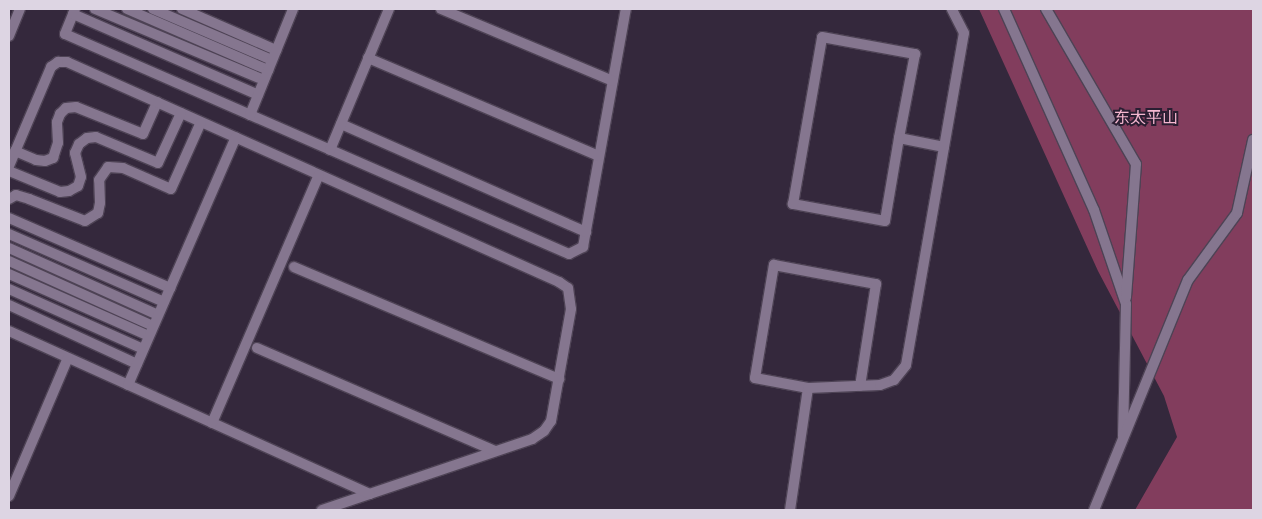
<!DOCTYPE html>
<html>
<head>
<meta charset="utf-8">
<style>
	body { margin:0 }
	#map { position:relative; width:1262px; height:519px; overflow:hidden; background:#34283c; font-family:"Open Sans","Noto Sans SC",sans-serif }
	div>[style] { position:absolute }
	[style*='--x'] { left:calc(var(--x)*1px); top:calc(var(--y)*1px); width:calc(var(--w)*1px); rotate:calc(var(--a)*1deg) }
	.forest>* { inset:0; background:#823d5d }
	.roads { filter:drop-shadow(1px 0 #4e4355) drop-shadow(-1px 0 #4e4355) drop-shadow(0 1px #4e4355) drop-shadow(0 -1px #4e4355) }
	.service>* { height:10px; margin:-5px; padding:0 5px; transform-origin:5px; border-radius:5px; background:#85768f }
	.minor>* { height:10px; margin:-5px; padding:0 5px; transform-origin:5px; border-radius:5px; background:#85768f }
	span { translate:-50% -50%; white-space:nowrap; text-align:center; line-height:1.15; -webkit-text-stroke:4px #2a1e32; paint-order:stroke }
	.park-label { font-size:16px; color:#f5b7d0 }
	.frame { position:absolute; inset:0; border:10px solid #ddd5e3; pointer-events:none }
</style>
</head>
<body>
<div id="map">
	<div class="forest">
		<div style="clip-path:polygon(979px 9px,1253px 9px,1253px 510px,1135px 510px,1177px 437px,1164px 396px,1098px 271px)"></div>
	</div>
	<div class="roads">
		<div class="service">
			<div style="--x:75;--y:9;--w:27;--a:112"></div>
			<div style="--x:65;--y:34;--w:550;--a:23.58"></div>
			<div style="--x:569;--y:254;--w:16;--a:-27"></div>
			<div style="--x:583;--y:247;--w:242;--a:-79.8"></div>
			<div style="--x:95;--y:9;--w:183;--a:22.8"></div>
			<div style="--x:127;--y:9;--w:154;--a:23.4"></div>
			<div style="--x:153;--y:9;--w:129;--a:23.2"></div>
			<div style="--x:182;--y:9;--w:103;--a:23.6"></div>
			<div style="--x:441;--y:9;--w:186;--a:22.7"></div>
			<div style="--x:1004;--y:9;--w:220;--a:65.9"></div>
			<div style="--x:1094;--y:210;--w:99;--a:71.2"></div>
			<div style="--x:1126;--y:304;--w:132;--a:91.3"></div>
			<div style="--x:1046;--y:9;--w:179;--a:59.9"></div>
			<div style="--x:1136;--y:164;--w:134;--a:94.3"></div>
			<div style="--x:73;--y:14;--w:202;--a:23.6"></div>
			<div style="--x:9;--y:36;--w:29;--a:-68"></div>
			<div style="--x:368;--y:58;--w:251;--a:23"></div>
			<div style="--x:250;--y:115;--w:114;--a:-67.9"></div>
			<div style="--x:341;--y:124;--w:268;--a:23.8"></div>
			<div style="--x:899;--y:138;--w:84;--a:99.6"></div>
			<div style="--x:885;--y:221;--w:94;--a:-169.5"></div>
			<div style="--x:793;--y:204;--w:169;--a:-80.1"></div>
			<div style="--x:822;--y:37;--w:95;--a:10.4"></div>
			<div style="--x:915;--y:54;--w:86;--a:100.8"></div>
			<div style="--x:899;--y:138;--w:46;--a:11.3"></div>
			<div style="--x:330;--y:150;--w:153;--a:-67.3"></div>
			<div style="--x:15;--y:151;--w:23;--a:23"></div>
			<div style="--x:36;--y:160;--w:9;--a:6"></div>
			<div style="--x:45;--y:161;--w:9;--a:-21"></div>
			<div style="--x:53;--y:158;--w:16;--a:-72"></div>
			<div style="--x:58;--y:143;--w:21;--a:-93"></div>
			<div style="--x:57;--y:122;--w:9;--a:-69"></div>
			<div style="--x:60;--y:114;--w:8;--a:-45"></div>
			<div style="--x:66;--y:108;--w:10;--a:-6"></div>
			<div style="--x:76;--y:107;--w:72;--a:21.9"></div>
			<div style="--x:143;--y:134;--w:35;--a:-66"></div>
			<div style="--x:9;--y:166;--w:108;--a:-67"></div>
			<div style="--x:51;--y:67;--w:9;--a:-36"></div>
			<div style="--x:58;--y:62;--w:9;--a:0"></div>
			<div style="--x:67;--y:62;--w:539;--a:24.09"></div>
			<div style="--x:559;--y:282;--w:11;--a:34"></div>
			<div style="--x:568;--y:288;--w:21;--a:82"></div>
			<div style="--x:571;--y:309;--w:114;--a:100.1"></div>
			<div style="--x:551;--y:421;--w:12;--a:125"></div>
			<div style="--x:544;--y:431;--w:14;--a:146"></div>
			<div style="--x:532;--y:439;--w:222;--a:161.3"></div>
			<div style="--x:9;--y:171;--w:55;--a:22.4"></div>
			<div style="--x:60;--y:192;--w:9;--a:-6"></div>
			<div style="--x:69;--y:191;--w:10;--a:-29"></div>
			<div style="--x:78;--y:186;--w:9;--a:-72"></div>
			<div style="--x:81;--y:177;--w:25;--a:-104"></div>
			<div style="--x:75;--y:153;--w:10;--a:-66"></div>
			<div style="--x:79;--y:144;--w:10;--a:-37"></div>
			<div style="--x:87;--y:138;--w:9;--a:-6"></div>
			<div style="--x:96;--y:137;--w:67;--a:22.8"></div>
			<div style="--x:158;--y:163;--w:55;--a:-65.3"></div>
			<div style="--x:9;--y:199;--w:8;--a:-30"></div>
			<div style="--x:16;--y:195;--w:14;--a:17"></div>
			<div style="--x:29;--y:199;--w:60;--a:21.4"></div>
			<div style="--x:85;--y:221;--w:15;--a:-32"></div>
			<div style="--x:98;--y:213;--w:10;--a:-79"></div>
			<div style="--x:100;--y:203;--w:23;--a:-92"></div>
			<div style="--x:99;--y:180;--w:16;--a:-55"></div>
			<div style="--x:108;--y:167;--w:15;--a:4"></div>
			<div style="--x:123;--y:168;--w:52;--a:23.6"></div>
			<div style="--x:171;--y:189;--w:73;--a:-65.9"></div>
			<div style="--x:9;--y:218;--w:176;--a:23.5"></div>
			<div style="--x:9;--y:234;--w:169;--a:23.7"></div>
			<div style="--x:9;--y:248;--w:163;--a:24.2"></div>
			<div style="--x:9;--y:261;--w:158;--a:24.3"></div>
			<div style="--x:294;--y:267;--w:288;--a:22.9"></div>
			<div style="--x:9;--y:274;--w:153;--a:23.9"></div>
			<div style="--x:9;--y:289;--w:147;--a:24.1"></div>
			<div style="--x:9;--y:305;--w:141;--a:24.7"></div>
			<div style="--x:9;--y:331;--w:396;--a:24.3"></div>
			<div style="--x:257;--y:348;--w:259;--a:23.4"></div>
			<div style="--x:128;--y:385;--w:270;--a:-66.5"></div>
			<div style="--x:808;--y:388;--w:54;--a:-169.3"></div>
			<div style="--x:755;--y:378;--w:115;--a:-80.5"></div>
			<div style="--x:774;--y:265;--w:104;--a:10.6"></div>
			<div style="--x:876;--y:284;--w:103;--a:98.9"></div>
			<div style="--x:212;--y:423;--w:270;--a:-66.7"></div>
			<div style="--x:9;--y:496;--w:150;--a:-66.9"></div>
			<div style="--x:790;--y:510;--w:123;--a:-81.6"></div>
			<div style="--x:808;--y:388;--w:72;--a:-2.4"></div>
			<div style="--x:880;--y:385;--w:15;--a:-20"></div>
			<div style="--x:894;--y:380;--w:19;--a:-51"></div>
			<div style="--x:906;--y:365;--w:337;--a:-80.1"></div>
			<div style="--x:964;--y:33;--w:27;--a:-117"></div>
		</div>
		<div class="minor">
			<div style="--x:1094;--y:510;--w:248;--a:-67.8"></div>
			<div style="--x:1188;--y:280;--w:83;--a:-53.8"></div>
			<div style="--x:1237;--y:213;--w:75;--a:-77.6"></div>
		</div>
	</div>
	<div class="park-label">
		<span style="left:1146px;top:117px">东太平山</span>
	</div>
	<div class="frame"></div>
</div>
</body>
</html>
